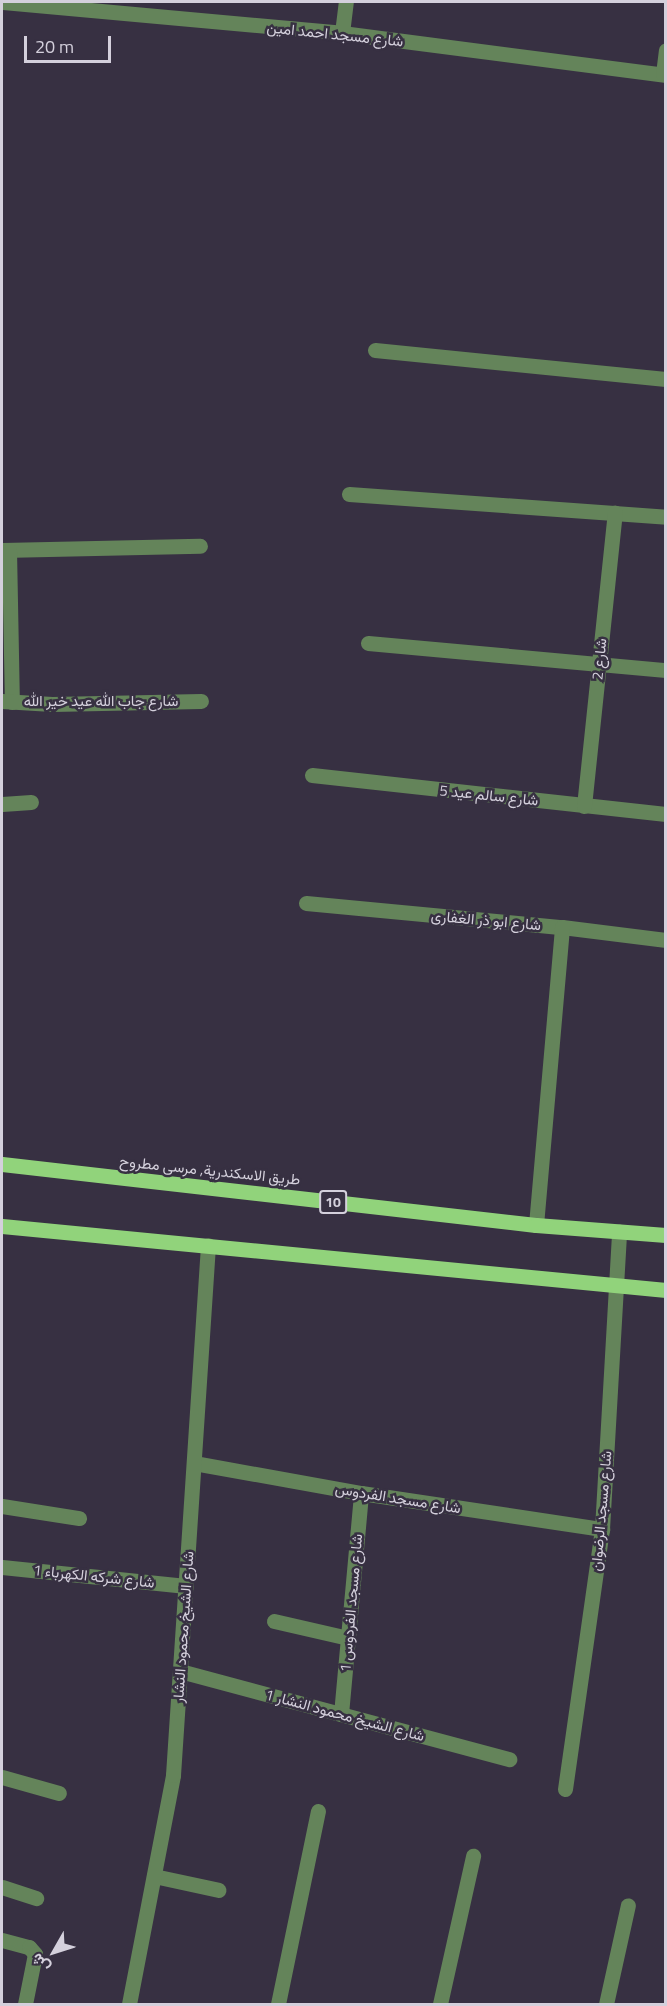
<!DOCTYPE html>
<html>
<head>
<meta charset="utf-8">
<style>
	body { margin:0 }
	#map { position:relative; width:667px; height:2006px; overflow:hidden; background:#373042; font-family:"Titillium Web",Vazirmatn,sans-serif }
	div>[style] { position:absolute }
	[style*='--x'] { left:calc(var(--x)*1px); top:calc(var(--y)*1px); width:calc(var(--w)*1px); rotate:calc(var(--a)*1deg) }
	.minor>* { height:15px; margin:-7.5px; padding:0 7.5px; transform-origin:7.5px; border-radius:7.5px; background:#64845a }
	.major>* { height:15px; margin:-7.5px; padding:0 7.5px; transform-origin:7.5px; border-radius:7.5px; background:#91d37b }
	span { translate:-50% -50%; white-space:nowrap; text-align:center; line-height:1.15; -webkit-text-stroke:5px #373042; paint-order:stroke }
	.shield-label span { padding:2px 4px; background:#373042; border:2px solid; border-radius:4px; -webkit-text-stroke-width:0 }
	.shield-label { font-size:14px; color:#d4d0dc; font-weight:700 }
	.street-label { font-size:15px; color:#d4d0dc }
	.frame { position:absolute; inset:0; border:3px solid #d4d0dc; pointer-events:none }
	.north { position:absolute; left:24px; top:1922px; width:60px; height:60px; -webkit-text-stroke:4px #373042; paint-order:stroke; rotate:231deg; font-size:16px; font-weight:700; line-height:24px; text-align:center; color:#d4d0dc }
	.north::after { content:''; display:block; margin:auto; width:21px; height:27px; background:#d4d0dc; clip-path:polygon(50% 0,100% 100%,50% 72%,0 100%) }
	.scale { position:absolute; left:24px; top:36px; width:87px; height:27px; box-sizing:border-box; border:3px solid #d4d0dc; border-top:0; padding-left:8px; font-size:18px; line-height:21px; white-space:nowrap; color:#d4d0dc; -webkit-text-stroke:4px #373042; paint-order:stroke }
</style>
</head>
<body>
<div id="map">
	<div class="minor">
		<div style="--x:3;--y:2;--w:340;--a:5.2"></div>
		<div style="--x:342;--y:33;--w:327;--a:7.4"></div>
		<div style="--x:342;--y:33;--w:31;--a:-83"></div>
		<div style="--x:663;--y:74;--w:24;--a:-83"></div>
		<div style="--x:375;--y:350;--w:292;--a:5.7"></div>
		<div style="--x:349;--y:494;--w:318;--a:4.1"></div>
		<div style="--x:2;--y:550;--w:198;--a:-1.2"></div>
		<div style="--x:9;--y:550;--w:152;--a:88.9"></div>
		<div style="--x:368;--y:643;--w:299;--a:5.2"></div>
		<div style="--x:2;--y:701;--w:50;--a:3.4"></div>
		<div style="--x:52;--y:704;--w:149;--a:-1.2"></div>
		<div style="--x:312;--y:775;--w:356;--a:6.3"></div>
		<div style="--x:2;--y:804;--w:29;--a:-4"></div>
		<div style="--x:584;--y:806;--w:295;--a:-84"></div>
		<div style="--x:306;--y:903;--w:257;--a:5.4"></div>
		<div style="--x:562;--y:927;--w:105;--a:7.1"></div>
		<div style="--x:536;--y:1225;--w:299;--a:-85"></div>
		<div style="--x:194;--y:1463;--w:170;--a:10.2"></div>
		<div style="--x:361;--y:1493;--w:244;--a:8.5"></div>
		<div style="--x:2;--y:1506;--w:78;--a:8.9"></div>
		<div style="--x:2;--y:1567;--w:185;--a:5.9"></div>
		<div style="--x:274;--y:1621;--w:76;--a:12.9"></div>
		<div style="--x:180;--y:1671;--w:341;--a:15"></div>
		<div style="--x:341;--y:1714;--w:222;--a:-84.8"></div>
		<div style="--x:2;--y:1777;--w:59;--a:15.7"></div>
		<div style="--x:565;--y:1789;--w:263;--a:-81.9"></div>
		<div style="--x:602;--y:1529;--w:298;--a:-86.7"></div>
		<div style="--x:154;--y:1876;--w:66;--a:12.2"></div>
		<div style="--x:2;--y:1887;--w:36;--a:18"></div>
		<div style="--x:2;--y:1940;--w:28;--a:15"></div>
		<div style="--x:29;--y:1947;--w:9;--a:49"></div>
		<div style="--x:35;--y:1954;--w:51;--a:101.3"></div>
		<div style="--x:129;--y:2004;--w:233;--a:-79.1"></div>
		<div style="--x:173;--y:1775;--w:531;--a:-86.22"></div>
		<div style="--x:278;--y:2004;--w:197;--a:-78.3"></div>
		<div style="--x:440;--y:2004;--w:152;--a:-77.4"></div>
		<div style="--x:606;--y:2004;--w:101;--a:-77.5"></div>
	</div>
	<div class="major">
		<div style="--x:2;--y:1164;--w:537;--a:6.52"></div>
		<div style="--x:536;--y:1225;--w:130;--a:4.4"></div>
		<div style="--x:2;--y:1226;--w:667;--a:5.51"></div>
	</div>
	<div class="shield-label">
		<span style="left:333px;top:1202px">10</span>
	</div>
	<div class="street-label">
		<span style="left:335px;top:34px;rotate:6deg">شارع مسجد احمد امين</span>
		<span style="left:599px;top:659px;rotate:-84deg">شارع 2</span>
		<span style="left:101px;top:701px">شارع جاب الله عيد خير الله</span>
		<span style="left:489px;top:795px;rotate:6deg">شارع سالم عيد 5</span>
		<span style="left:486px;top:920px;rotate:5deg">شارع ابو ذر الغفارى</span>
		<span style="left:210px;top:1170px;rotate:6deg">طريق الاسكندرية, مرسى مطروح</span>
		<span style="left:398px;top:1498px;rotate:9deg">شارع مسجد الفردوس</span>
		<span style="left:601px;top:1511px;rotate:-85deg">شارع مسجد الرضوان</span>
		<span style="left:94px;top:1576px;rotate:6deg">شارع شركه الكهرباء 1</span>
		<span style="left:351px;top:1603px;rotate:-85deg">شارع مسجد الفردوس 1</span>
		<span style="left:183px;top:1627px;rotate:-86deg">شارع الشيخ محمود النشار</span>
		<span style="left:345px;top:1715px;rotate:15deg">شارع الشيخ محمود النشار 1</span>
	</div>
	<div class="frame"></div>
	<div class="north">ش</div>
	<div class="scale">20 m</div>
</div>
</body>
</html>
